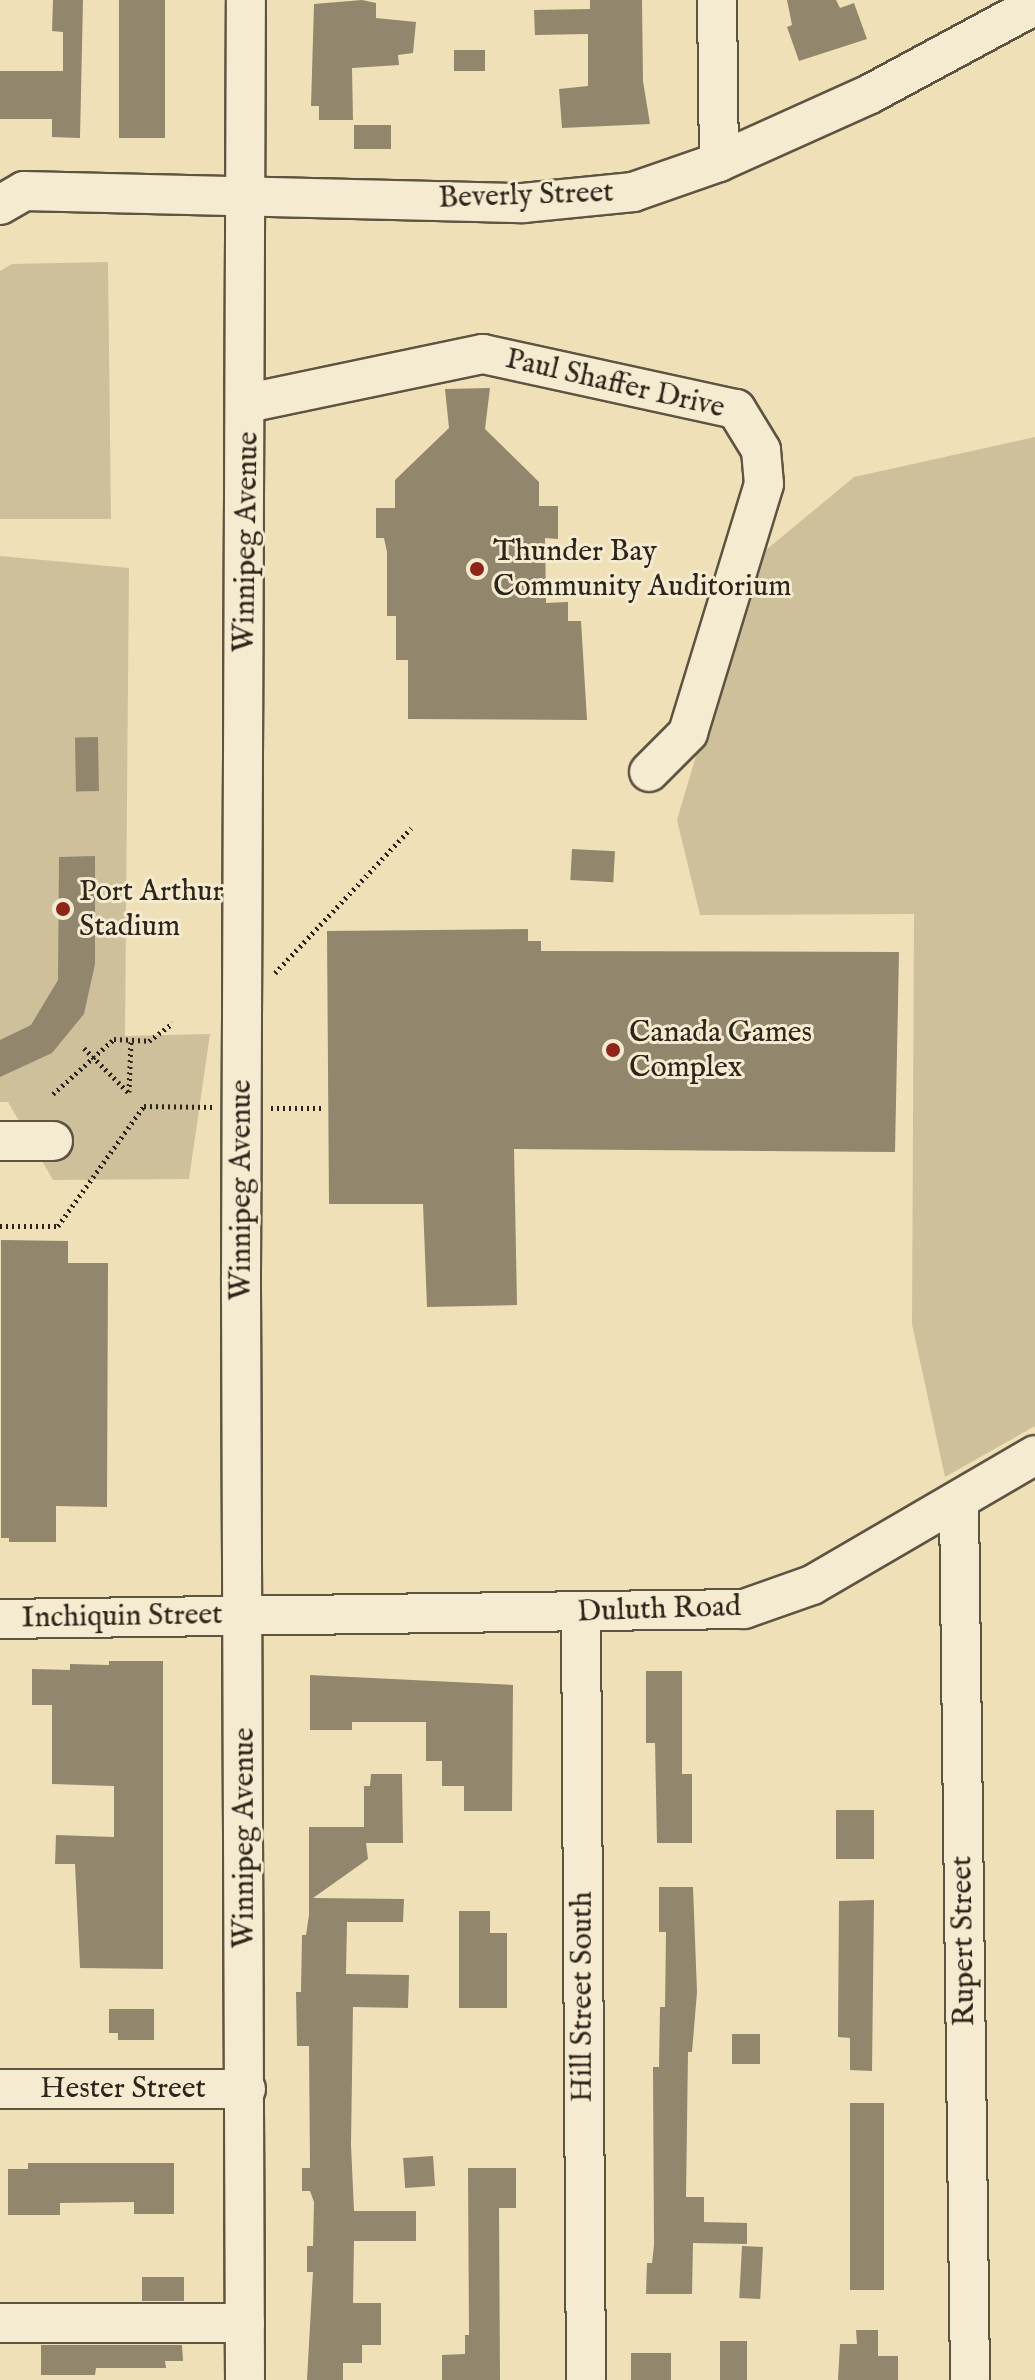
<!DOCTYPE html>
<html>
<head>
<meta charset="utf-8">
<style>
	body { margin:0 }
	#map { position:relative; width:1035px; height:2380px; overflow:hidden; background:#f0e0b7; font-family:"IM FELL English",serif }
	div>[style] { position:absolute }
	[style*='--x'] { left:calc(var(--x)*1px); top:calc(var(--y)*1px); width:calc(var(--w)*1px); rotate:calc(var(--a)*1deg) }
	.green>* { inset:0; background:#cfc09c }
	.building>* { inset:0; background:#92866c; transform-origin:0 0 }
	.path>* { height:5px; margin-top:-2.5px; transform-origin:0; background:repeating-linear-gradient(90deg,#2d251b 0 2px,transparent 0 6px) }
	.roads { filter:drop-shadow(2px 0 #5e5442) drop-shadow(-2px 0 #5e5442) drop-shadow(0 2px #5e5442) drop-shadow(0 -2px #5e5442) }
	.minor>* { height:38px; margin:-19px; padding:0 19px; transform-origin:19px; border-radius:19px; background:#f5ebd0 }
	.dots>* { width:22px; height:22px; translate:-50% -50%; box-sizing:border-box; border:4px solid #f5ebd0; border-radius:50% }
	span { translate:-50% -50%; white-space:nowrap; text-align:center; line-height:1.15; -webkit-text-stroke:6px #f5ebd0; paint-order:stroke }
	.street-label { font-size:30px; color:#2d251b }
	.poi-label { font-size:30px; color:#2d251b }
	.left { translate:0 -50%; text-align:left }
</style>
</head>
<body>
<div id="map">
	<div class="green">
		<div style="clip-path:polygon(108px 262px,111px 519px,0 519px,0 271px,12px 264px)"></div>
		<div style="clip-path:polygon(1035px 437px,1035px 1426px,945px 1477px,912px 1324px,914px 914px,700px 915px,677px 820px,754px 560px,854px 477px)"></div>
		<div style="clip-path:polygon(0 556px,129px 568px,125px 1036px,210px 1034px,189px 1179px,53px 1180px,8px 1102px,0 1102px)"></div>
	</div>
	<div class="building">
		<div style="clip-path:polygon(53px 0,83px 0,80px 138px,52px 137px,52px 119px,0 119px,0 71px,63px 71px,63px 32px,52px 31px)"></div>
		<div style="left:119px;top:0;width:46px;height:138px"></div>
		<div style="clip-path:polygon(362px 0,376px 3px,376px 18px,416px 22px,413px 53px,398px 55px,399px 65px,352px 68px,353px 120px,319px 120px,319px 106px,311px 106px,314px 4px)"></div>
		<div style="clip-path:polygon(590px 0,642px 0,643px 81px,650px 124px,562px 128px,559px 89px,588px 86px,588px 34px,535px 35px,534px 10px,590px 9px)"></div>
		<div style="clip-path:polygon(787px 0,836px 0,840px 8px,854px 3px,867px 39px,799px 61px,787px 27px,792px 25px)"></div>
		<div style="left:454px;top:50px;width:31px;height:21px"></div>
		<div style="left:354px;top:125px;width:37px;height:24px"></div>
		<div style="clip-path:polygon(490px 388px,485px 429px,539px 482px,539px 506px,558px 506px,558px 539px,545px 538px,546px 603px,568px 602px,568px 621px,581px 621px,587px 720px,408px 719px,408px 660px,396px 660px,396px 616px,387px 616px,387px 552px,384px 538px,376px 538px,376px 508px,395px 508px,395px 480px,449px 428px,445px 389px)"></div>
		<div style="left:98px;top:737px;width:54px;height:23px;rotate:89deg"></div>
		<div style="left:572px;top:849px;width:43px;height:31px;rotate:3deg"></div>
		<div style="clip-path:polygon(95px 856px,95px 964px,84px 1014px,52px 1053px,0 1077px,0 1040px,31px 1025px,58px 980px,59px 857px)"></div>
		<div style="clip-path:polygon(528px 929px,528px 941px,541px 941px,541px 951px,899px 952px,895px 1152px,514px 1149px,517px 1305px,427px 1307px,423px 1204px,329px 1204px,327px 931px)"></div>
		<div style="clip-path:polygon(1px 1240px,68px 1241px,68px 1263px,108px 1263px,107px 1507px,56px 1506px,56px 1542px,9px 1542px,9px 1538px,1px 1538px)"></div>
		<div style="clip-path:polygon(109px 1661px,163px 1661px,163px 1969px,80px 1968px,75px 1864px,55px 1864px,56px 1835px,114px 1837px,114px 1786px,52px 1784px,52px 1705px,32px 1705px,32px 1669px,70px 1670px,70px 1664px,109px 1665px)"></div>
		<div style="clip-path:polygon(646px 1671px,682px 1671px,682px 1774px,692px 1774px,692px 1843px,657px 1843px,655px 1743px,646px 1743px)"></div>
		<div style="clip-path:polygon(310px 1675px,513px 1685px,512px 1811px,464px 1811px,464px 1786px,442px 1786px,442px 1761px,426px 1761px,426px 1722px,352px 1722px,352px 1730px,310px 1730px)"></div>
		<div style="clip-path:polygon(371px 1774px,402px 1774px,403px 1843px,366px 1843px,368px 1859px,313px 1898px,404px 1899px,403px 1922px,347px 1922px,346px 1974px,409px 1975px,408px 2008px,353px 2007px,351px 2145px,354px 2211px,416px 2211px,416px 2241px,354px 2241px,353px 2303px,381px 2303px,381px 2345px,362px 2345px,362px 2363px,343px 2363px,343px 2380px,307px 2380px,313px 2272px,307px 2272px,307px 2246px,313px 2246px,314px 2202px,310px 2191px,302px 2191px,302px 2168px,310px 2168px,309px 2046px,297px 2046px,296px 1992px,301px 1992px,302px 1935px,306px 1935px,309px 1915px,309px 1827px,364px 1827px,364px 1786px,370px 1786px)"></div>
		<div style="left:836px;top:1810px;width:38px;height:49px"></div>
		<div style="clip-path:polygon(659px 1887px,693px 1887px,697px 1992px,692px 2052px,688px 2052px,686px 2197px,704px 2197px,704px 2222px,747px 2223px,747px 2244px,693px 2243px,692px 2294px,646px 2294px,647px 2263px,652px 2263px,654px 2245px,653px 2067px,659px 2067px,660px 2007px,665px 2007px,666px 1932px,659px 1932px)"></div>
		<div style="clip-path:polygon(874px 1900px,872px 2071px,850px 2070px,850px 2038px,838px 2037px,839px 1901px)"></div>
		<div style="clip-path:polygon(459px 1911px,490px 1911px,490px 1933px,507px 1933px,507px 2008px,459px 2008px)"></div>
		<div style="clip-path:polygon(109px 2009px,154px 2009px,154px 2040px,118px 2040px,118px 2033px,109px 2033px)"></div>
		<div style="left:732px;top:2034px;width:28px;height:30px"></div>
		<div style="left:850px;top:2103px;width:34px;height:187px"></div>
		<div style="left:433px;top:2156px;width:30px;height:30px;rotate:86deg"></div>
		<div style="clip-path:polygon(28px 2163px,174px 2163px,174px 2214px,134px 2214px,134px 2202px,60px 2203px,60px 2215px,8px 2215px,8px 2169px,28px 2169px)"></div>
		<div style="clip-path:polygon(468px 2168px,516px 2168px,516px 2208px,499px 2208px,500px 2380px,442px 2380px,442px 2355px,465px 2354px,465px 2335px,469px 2335px)"></div>
		<div style="left:742px;top:2246px;width:21px;height:52px;rotate:3deg"></div>
		<div style="left:184px;top:2277px;width:24px;height:42px;rotate:90deg"></div>
		<div style="clip-path:polygon(856px 2330px,878px 2330px,878px 2356px,898px 2356px,898px 2380px,838px 2380px,840px 2344px,857px 2344px)"></div>
		<div style="left:720px;top:2341px;width:27px;height:39px"></div>
		<div style="clip-path:polygon(41px 2345px,182px 2345px,183px 2361px,165px 2361px,166px 2368px,96px 2368px,95px 2375px,41px 2375px)"></div>
		<div style="left:631px;top:2353px;width:40px;height:27px"></div>
	</div>
	<div class="path">
		<div style="--x:275;--y:973;--w:199;--a:-46.8"></div>
		<div style="--x:84;--y:1048;--w:64;--a:45"></div>
		<div style="--x:129;--y:1092;--w:52;--a:-87.8"></div>
		<div style="--x:53;--y:1094;--w:82;--a:-42"></div>
		<div style="--x:114;--y:1039;--w:35;--a:3"></div>
		<div style="--x:149;--y:1041;--w:30;--a:-37"></div>
		<div style="--x:271;--y:1108;--w:51;--a:0"></div>
		<div style="--x:0;--y:1226;--w:58;--a:0"></div>
		<div style="--x:58;--y:1226;--w:148;--a:-54.4"></div>
		<div style="--x:144;--y:1106;--w:69;--a:0.8"></div>
	</div>
	<div class="roads">
		<div class="minor">
			<div style="--x:717;--y:0;--w:162;--a:89.3"></div>
			<div style="--x:0;--y:205;--w:28;--a:-30"></div>
			<div style="--x:24;--y:191;--w:499;--a:1.4"></div>
			<div style="--x:523;--y:203;--w:111;--a:-5.7"></div>
			<div style="--x:633;--y:192;--w:91;--a:-19.2"></div>
			<div style="--x:719;--y:162;--w:166;--a:-24.2"></div>
			<div style="--x:870;--y:94;--w:187;--a:-28.3"></div>
			<div style="--x:248;--y:403;--w:240;--a:-11.8"></div>
			<div style="--x:483;--y:354;--w:259;--a:12.3"></div>
			<div style="--x:736;--y:409;--w:48;--a:58.6"></div>
			<div style="--x:761;--y:450;--w:34;--a:85"></div>
			<div style="--x:764;--y:484;--w:260;--a:107"></div>
			<div style="--x:688;--y:733;--w:55;--a:135"></div>
			<div style="--x:0;--y:1141;--w:53;--a:0"></div>
			<div style="--x:959;--y:1503;--w:877;--a:89.28"></div>
			<div style="--x:581;--y:1613;--w:767;--a:89.63"></div>
			<div style="--x:0;--y:1619;--w:744;--a:-0.77"></div>
			<div style="--x:744;--y:1609;--w:72;--a:-19.4"></div>
			<div style="--x:812;--y:1585;--w:258;--a:-30.2"></div>
			<div style="--x:0;--y:2089;--w:246;--a:0"></div>
			<div style="--x:0;--y:2323;--w:245;--a:0"></div>
			<div style="--x:245;--y:2380;--w:1103;--a:-90.21"></div>
			<div style="--x:241;--y:1277;--w:1277;--a:-89.78"></div>
		</div>
	</div>
	<div class="dots">
		<div style="left:477px;top:569px;background:#8f2418"></div>
		<div style="left:63px;top:909px;background:#8f2418"></div>
		<div style="left:613px;top:1050px;background:#8f2418"></div>
	</div>
	<div class="street-label">
		<span style="left:526px;top:196px;rotate:-2deg">Beverly Street</span>
		<span style="left:615px;top:384px;rotate:13deg">Paul Shaffer Drive</span>
		<span style="left:247px;top:542px;rotate:-89deg">Winnipeg Avenue</span>
		<span style="left:242px;top:1190px;rotate:-90deg">Winnipeg Avenue</span>
		<span style="left:659px;top:1610px;rotate:-2deg">Duluth Road</span>
		<span style="left:122px;top:1617px;rotate:-1deg">Inchiquin Street</span>
		<span style="left:245px;top:1838px;rotate:-90deg">Winnipeg Avenue</span>
		<span style="left:964px;top:1941px;rotate:-91deg">Rupert Street</span>
		<span style="left:583px;top:1997px;rotate:-90deg">Hill Street South</span>
		<span style="left:123px;top:2089px">Hester Street</span>
	</div>
	<div class="poi-label">
		<span class="left" style="left:493px;top:569px">Thunder Bay<br>Community Auditorium</span>
		<span class="left" style="left:79px;top:909px">Port Arthur<br>Stadium</span>
		<span class="left" style="left:629px;top:1050px">Canada Games<br>Complex</span>
	</div>
</div>
</body>
</html>
